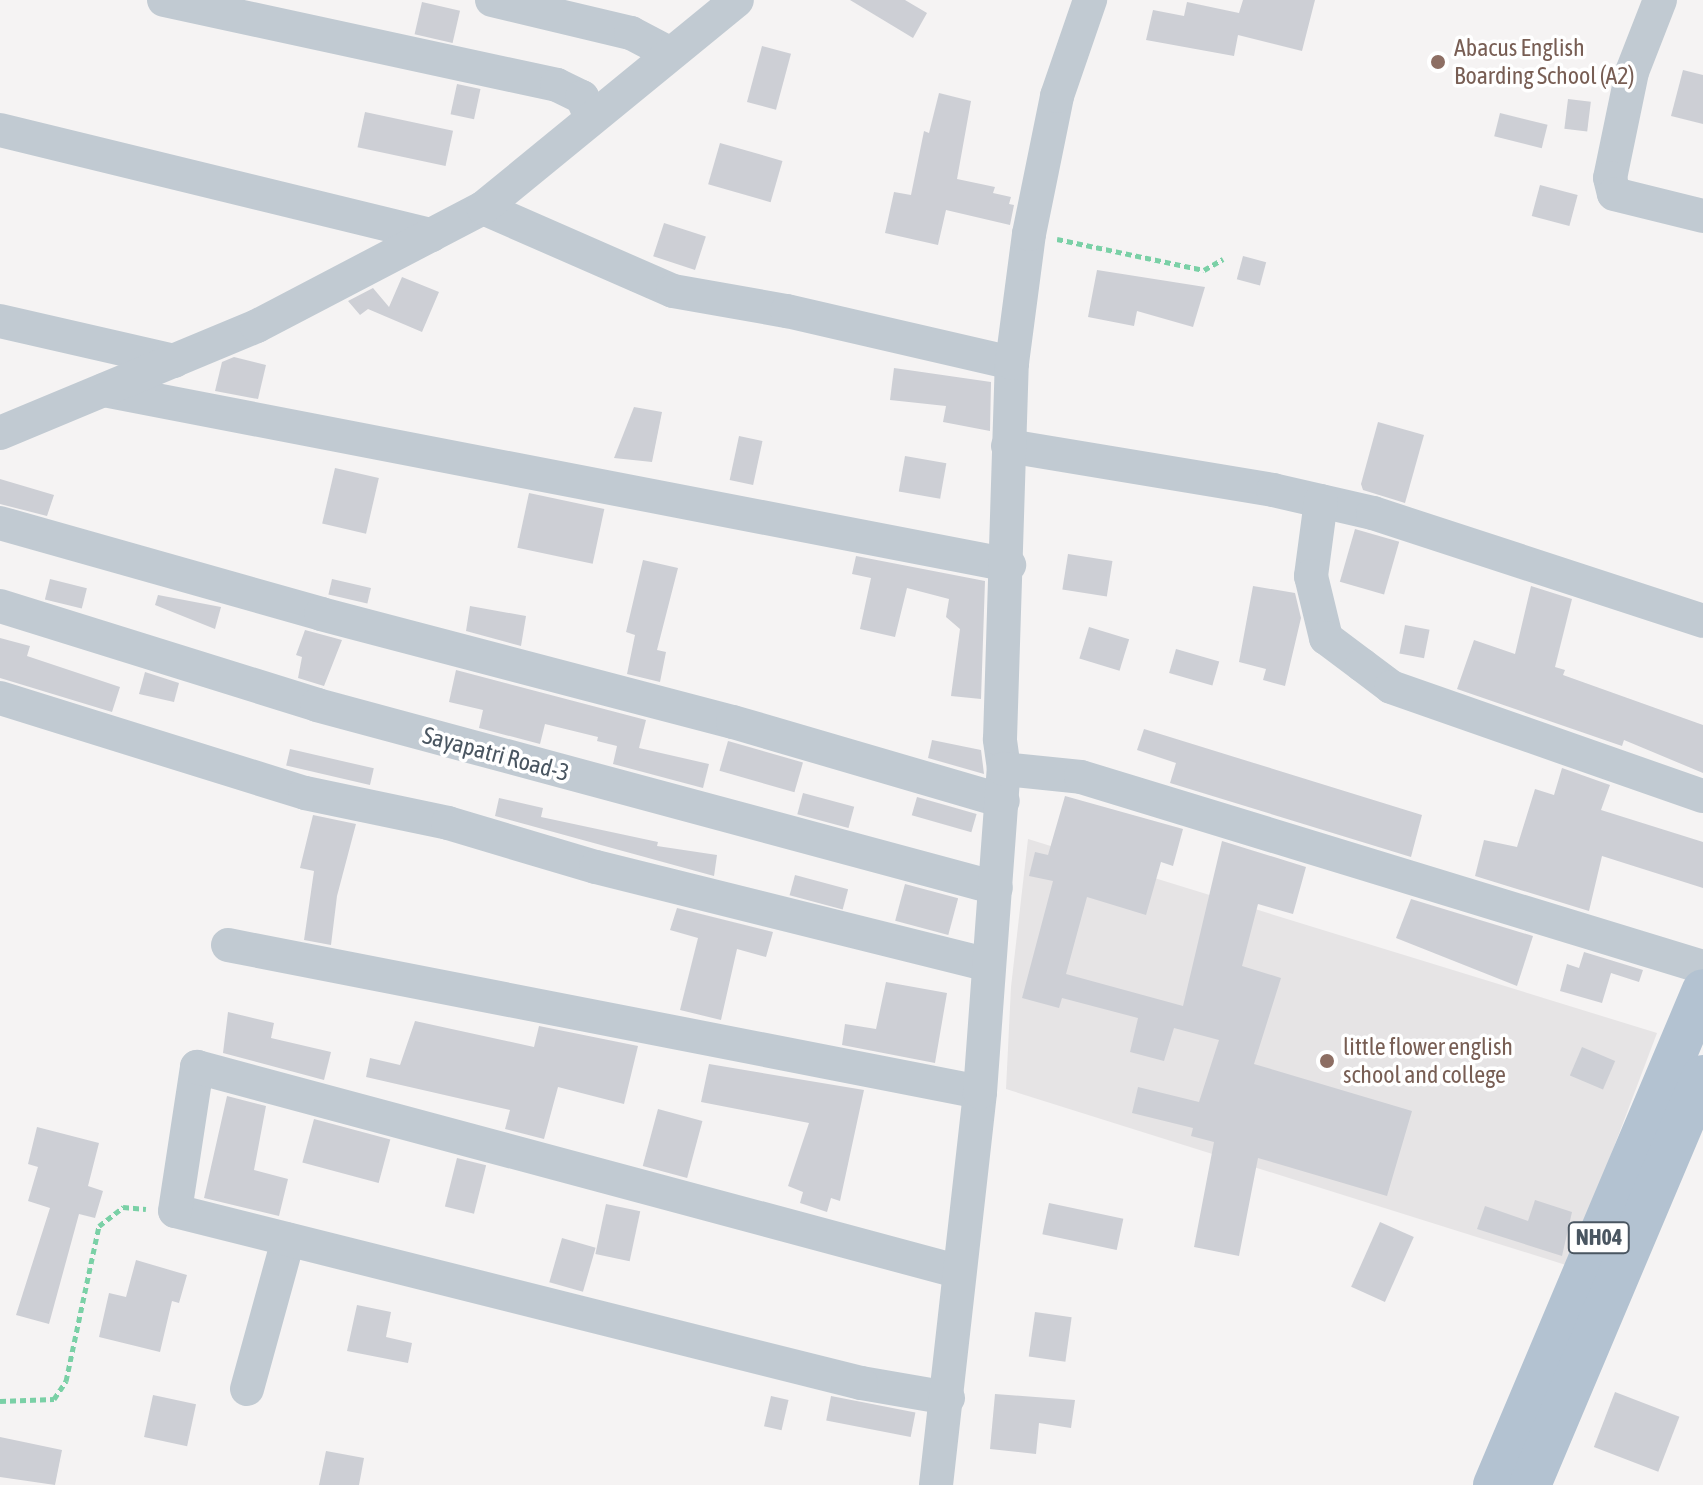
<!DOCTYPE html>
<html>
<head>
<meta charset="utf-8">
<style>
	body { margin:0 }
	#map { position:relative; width:1703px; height:1485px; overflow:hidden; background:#f5f3f3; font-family:"Asap Condensed",sans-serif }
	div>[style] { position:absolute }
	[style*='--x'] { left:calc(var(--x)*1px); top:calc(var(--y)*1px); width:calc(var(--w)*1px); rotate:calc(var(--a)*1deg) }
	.education>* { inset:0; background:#e6e4e5 }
	.building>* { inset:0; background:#cdcfd5; transform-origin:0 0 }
	.path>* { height:5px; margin-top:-2.5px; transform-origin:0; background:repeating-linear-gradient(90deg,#7ad0a6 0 6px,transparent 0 10px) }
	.minor>* { height:34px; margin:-17px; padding:0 17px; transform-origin:17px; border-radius:17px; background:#c1cad2 }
	.major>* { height:42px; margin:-21px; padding:0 21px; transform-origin:21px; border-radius:21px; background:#b3c2d1 }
	.dots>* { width:22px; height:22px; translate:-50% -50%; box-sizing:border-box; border:4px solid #fff; border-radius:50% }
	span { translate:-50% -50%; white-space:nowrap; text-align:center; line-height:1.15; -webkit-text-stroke:7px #fff; paint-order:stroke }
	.shield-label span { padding:2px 6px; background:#fff; border:2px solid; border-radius:6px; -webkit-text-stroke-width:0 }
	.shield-label { font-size:22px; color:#4a5661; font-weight:700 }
	.education-label { font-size:24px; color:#785e54 }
	.left { translate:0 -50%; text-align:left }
	.street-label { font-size:24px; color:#4a5661 }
</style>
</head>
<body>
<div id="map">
	<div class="education">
		<div style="clip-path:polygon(1028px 839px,1657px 1033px,1569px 1266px,1006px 1089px,1011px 987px)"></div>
	</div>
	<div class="building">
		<div style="clip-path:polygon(850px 0,905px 0,927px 13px,913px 38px)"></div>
		<div style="clip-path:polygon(1243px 0,1315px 0,1302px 51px,1238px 35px,1234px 56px,1146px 40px,1153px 10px,1184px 16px,1187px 2px,1239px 13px)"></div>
		<div style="left:422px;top:2px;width:39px;height:33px;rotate:13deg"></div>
		<div style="left:762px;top:46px;width:30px;height:58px;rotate:15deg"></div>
		<div style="clip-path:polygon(1683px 70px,1703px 75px,1703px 124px,1671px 116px)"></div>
		<div style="left:457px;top:84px;width:24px;height:31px;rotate:12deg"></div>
		<div style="clip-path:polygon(939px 93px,971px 101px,957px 179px,995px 187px,993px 193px,1011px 197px,1009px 204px,1014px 205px,1010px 225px,946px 210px,938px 245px,885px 233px,894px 192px,911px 195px,924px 131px,929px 133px)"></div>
		<div style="left:1568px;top:99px;width:23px;height:30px;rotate:7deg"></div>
		<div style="left:365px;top:112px;width:90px;height:36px;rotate:12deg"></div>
		<div style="left:1500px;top:113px;width:49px;height:24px;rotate:14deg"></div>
		<div style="left:720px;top:143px;width:65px;height:43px;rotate:16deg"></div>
		<div style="left:1540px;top:185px;width:39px;height:32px;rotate:15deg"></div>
		<div style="left:664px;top:223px;width:44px;height:35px;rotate:18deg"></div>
		<div style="left:1243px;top:256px;width:24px;height:24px;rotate:15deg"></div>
		<div style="clip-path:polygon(1097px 270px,1205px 287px,1193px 327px,1137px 311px,1134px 326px,1088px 317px)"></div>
		<div style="clip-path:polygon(402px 277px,439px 292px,422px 332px,368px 309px,360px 315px,348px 301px,373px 288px,389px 307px)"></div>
		<div style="clip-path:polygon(234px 357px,266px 365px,258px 399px,215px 391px,222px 362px)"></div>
		<div style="clip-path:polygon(894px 368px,991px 382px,990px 431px,943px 422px,946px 406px,890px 400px)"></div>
		<div style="clip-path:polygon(634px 407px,662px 412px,652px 462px,614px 458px)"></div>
		<div style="clip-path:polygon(1378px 422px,1424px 435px,1405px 503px,1363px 490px,1361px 484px)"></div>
		<div style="left:739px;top:436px;width:24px;height:45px;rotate:12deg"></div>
		<div style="left:905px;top:456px;width:42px;height:36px;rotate:10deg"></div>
		<div style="left:335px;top:468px;width:45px;height:57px;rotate:13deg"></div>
		<div style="clip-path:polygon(0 479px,54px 495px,47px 516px,0 504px)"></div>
		<div style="left:529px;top:493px;width:77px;height:56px;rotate:12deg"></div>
		<div style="left:1355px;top:529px;width:46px;height:55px;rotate:16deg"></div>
		<div style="left:1068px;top:554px;width:45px;height:36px;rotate:9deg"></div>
		<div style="clip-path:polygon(856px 556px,985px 581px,981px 699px,951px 696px,960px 629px,946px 617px,949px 599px,907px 588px,895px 637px,860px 629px,871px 578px,852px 574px)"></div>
		<div style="clip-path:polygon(643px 560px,678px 568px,657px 650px,666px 652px,660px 682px,627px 674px,635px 635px,626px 632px)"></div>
		<div style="left:50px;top:579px;width:38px;height:21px;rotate:14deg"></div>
		<div style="left:332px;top:579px;width:40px;height:16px;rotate:13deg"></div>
		<div style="clip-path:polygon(1253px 586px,1295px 593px,1301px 618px,1285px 686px,1263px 680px,1266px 669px,1239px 662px)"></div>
		<div style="clip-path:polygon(1531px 586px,1572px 599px,1555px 667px,1565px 670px,1563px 675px,1703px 725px,1703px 773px,1624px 740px,1622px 746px,1457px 689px,1474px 640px,1515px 654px)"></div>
		<div style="clip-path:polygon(158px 595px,221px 607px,215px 629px,155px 605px)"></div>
		<div style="clip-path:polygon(470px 606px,526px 616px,521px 646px,466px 631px)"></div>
		<div style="left:1405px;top:625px;width:25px;height:29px;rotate:11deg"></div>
		<div style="left:1089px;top:627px;width:42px;height:33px;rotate:17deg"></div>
		<div style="clip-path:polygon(305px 630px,342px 640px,324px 686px,298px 678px,302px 657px,296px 655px)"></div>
		<div style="clip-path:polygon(0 638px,30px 646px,27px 656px,120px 687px,112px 712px,0 678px)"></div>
		<div style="left:1176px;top:649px;width:45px;height:25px;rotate:16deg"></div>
		<div style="clip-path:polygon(456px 670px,646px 720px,639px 748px,709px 764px,703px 788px,613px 764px,617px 746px,597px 741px,598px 737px,545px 724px,540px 744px,479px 728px,483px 710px,449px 702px)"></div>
		<div style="clip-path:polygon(145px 672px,179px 683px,174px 702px,139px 694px)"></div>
		<div style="clip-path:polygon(1144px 729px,1422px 815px,1411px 857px,1170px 783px,1176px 763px,1137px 750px)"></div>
		<div style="clip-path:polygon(932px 740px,981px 750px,984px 774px,928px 758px)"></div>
		<div style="left:728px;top:741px;width:78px;height:31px;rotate:16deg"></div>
		<div style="left:290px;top:749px;width:86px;height:17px;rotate:13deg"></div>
		<div style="clip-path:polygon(1562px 768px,1610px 785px,1601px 810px,1703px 842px,1703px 888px,1602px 856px,1589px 911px,1475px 876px,1484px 840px,1517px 847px,1535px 789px,1554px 795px)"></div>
		<div style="left:803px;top:793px;width:53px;height:22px;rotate:15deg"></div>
		<div style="clip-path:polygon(1065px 796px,1183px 829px,1173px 866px,1161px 862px,1146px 915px,1087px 897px,1066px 974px,1183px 1006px,1222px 841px,1306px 867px,1293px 914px,1258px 904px,1242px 966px,1281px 978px,1254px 1064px,1412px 1111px,1387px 1196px,1258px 1158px,1239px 1256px,1194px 1247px,1214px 1142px,1191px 1136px,1193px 1128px,1132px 1113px,1138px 1087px,1199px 1102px,1219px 1040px,1174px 1028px,1164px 1061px,1130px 1052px,1138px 1018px,1062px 998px,1059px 1008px,1022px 998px,1053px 881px,1029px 876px,1035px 852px,1048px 855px)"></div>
		<div style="left:917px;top:797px;width:62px;height:19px;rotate:16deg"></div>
		<div style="clip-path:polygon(499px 798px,543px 808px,541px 817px,658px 842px,657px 846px,717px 855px,714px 876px,495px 816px)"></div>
		<div style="clip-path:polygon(313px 815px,356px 824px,337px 896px,331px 945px,304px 940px,314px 871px,300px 868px)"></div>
		<div style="left:795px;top:875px;width:55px;height:21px;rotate:15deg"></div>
		<div style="left:905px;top:884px;width:55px;height:38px;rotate:15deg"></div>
		<div style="clip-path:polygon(1411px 899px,1533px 936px,1517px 986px,1396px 938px)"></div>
		<div style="clip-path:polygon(677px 908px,773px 932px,766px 957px,737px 949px,721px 1020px,680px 1010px,698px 938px,670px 930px)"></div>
		<div style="clip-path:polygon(1584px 952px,1643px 970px,1639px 982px,1611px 973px,1602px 1003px,1560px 991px,1567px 964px,1579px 968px)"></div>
		<div style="clip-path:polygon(886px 982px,947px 993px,935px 1063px,842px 1045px,845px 1024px,876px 1029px)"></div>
		<div style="clip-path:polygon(228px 1012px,274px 1023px,271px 1038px,331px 1052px,324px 1080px,223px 1053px)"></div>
		<div style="clip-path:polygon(415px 1021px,534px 1047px,539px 1026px,638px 1046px,624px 1104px,558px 1087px,544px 1139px,505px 1129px,510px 1110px,366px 1077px,370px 1058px,400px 1065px)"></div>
		<div style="left:1582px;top:1047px;width:36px;height:31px;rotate:23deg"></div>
		<div style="clip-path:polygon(709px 1064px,864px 1090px,840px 1201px,831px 1198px,827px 1212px,800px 1203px,803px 1192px,788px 1186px,809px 1123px,701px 1102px)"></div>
		<div style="clip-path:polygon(227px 1096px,266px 1106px,254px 1170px,288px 1179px,279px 1216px,204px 1198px)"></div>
		<div style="left:658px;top:1109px;width:46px;height:59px;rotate:15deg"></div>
		<div style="left:314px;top:1119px;width:79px;height:45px;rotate:15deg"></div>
		<div style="clip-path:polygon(37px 1127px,99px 1143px,88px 1186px,103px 1191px,95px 1218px,79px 1214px,49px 1324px,16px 1315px,50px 1208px,28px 1201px,38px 1167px,28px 1164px)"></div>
		<div style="left:457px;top:1158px;width:30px;height:50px;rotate:14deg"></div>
		<div style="clip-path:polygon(1535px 1200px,1572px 1212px,1562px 1256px,1477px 1229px,1485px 1206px,1528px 1221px)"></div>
		<div style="left:1049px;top:1203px;width:76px;height:32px;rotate:12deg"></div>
		<div style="left:606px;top:1204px;width:35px;height:51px;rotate:12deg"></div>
		<div style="left:1380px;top:1222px;width:37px;height:71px;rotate:24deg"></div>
		<div style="left:562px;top:1238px;width:35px;height:46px;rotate:16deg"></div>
		<div style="clip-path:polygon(136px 1260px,187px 1275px,179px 1303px,172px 1301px,160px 1352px,99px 1337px,109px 1293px,126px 1297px)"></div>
		<div style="clip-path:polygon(357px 1305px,391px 1312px,386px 1337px,412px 1343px,408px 1363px,347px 1351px)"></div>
		<div style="left:1035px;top:1312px;width:37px;height:45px;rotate:8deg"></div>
		<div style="left:1615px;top:1392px;width:69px;height:59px;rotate:21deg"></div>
		<div style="clip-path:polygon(995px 1394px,1075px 1400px,1071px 1428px,1039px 1423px,1036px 1454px,990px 1449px)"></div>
		<div style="left:153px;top:1395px;width:44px;height:43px;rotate:12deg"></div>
		<div style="left:771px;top:1396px;width:18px;height:31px;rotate:13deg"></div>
		<div style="left:831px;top:1396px;width:86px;height:25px;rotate:11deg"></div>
		<div style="clip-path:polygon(0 1437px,62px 1450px,55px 1485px,0 1477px)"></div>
		<div style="clip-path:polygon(326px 1451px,364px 1458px,359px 1485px,319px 1485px)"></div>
	</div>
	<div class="path">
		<div style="--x:1057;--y:239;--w:150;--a:11.9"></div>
		<div style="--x:1204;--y:270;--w:22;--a:-30"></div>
		<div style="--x:0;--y:1401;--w:54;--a:-2.1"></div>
		<div style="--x:54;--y:1399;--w:22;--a:-56"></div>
		<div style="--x:66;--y:1381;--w:158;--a:-78"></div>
		<div style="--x:99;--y:1226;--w:31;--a:-38"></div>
		<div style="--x:123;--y:1207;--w:23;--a:5"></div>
	</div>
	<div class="minor">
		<div style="--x:164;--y:0;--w:402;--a:12.2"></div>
		<div style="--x:557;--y:85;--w:28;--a:26"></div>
		<div style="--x:582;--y:97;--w:20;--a:66"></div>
		<div style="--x:492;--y:0;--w:143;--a:13.4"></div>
		<div style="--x:631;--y:33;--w:43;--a:27.8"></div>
		<div style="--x:1660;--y:0;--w:77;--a:111.3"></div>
		<div style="--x:1632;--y:72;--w:108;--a:101.7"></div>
		<div style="--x:1610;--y:178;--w:16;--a:76"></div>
		<div style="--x:1614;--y:194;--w:92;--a:13.9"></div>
		<div style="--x:0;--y:130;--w:444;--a:13.7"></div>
		<div style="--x:483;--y:208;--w:207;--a:23.6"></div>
		<div style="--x:673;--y:291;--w:116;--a:10"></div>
		<div style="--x:787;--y:311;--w:231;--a:13"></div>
		<div style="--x:0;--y:321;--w:179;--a:12.9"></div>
		<div style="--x:104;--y:390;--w:922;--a:10.94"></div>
		<div style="--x:0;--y:433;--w:278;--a:-22.6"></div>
		<div style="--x:257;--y:326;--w:255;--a:-27.6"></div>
		<div style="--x:483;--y:208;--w:328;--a:-39.3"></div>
		<div style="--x:1008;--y:446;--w:269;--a:9.4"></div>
		<div style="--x:1273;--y:490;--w:103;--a:13"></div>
		<div style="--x:1373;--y:513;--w:347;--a:18.1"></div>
		<div style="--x:1321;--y:501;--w:76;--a:97.6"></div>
		<div style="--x:1311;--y:576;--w:64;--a:76.4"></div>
		<div style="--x:1326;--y:638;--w:45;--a:36.9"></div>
		<div style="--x:1362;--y:665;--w:36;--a:37"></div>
		<div style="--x:1391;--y:687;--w:330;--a:19.3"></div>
		<div style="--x:0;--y:523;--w:334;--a:15.8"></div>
		<div style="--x:321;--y:614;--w:426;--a:14.7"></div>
		<div style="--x:733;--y:722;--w:281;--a:16.3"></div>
		<div style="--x:0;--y:606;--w:332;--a:17.3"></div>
		<div style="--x:317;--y:705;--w:703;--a:15.08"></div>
		<div style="--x:0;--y:698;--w:319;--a:17.3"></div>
		<div style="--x:305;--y:793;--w:146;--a:11.8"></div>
		<div style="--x:448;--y:823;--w:154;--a:16.6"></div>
		<div style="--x:596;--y:867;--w:402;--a:14"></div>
		<div style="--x:1004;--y:769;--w:30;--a:-98"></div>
		<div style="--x:1000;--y:739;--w:376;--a:-88.2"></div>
		<div style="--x:1012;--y:363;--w:130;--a:-82.5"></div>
		<div style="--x:1029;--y:234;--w:141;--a:-78.5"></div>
		<div style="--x:1057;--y:96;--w:102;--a:-71"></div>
		<div style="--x:228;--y:945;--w:766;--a:11.06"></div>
		<div style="--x:247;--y:1389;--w:155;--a:-74.6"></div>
		<div style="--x:948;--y:1398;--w:88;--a:-170.2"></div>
		<div style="--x:861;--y:1383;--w:707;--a:-165.92"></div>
		<div style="--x:175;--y:1211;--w:146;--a:-81.3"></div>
		<div style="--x:197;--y:1067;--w:787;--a:15.03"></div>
		<div style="--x:936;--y:1485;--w:395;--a:-83.6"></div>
		<div style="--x:980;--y:1092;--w:324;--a:-85.8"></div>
		<div style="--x:1004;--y:769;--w:77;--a:5.9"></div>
		<div style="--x:1081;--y:777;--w:650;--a:16.99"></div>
	</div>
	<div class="major">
		<div style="--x:1494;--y:1485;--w:537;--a:-67.11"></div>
		<div style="--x:1530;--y:1485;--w:444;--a:-67.1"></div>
	</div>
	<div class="dots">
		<div style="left:1438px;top:62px;background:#8d6e63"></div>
		<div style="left:1327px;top:1061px;background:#8d6e63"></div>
	</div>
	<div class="shield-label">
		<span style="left:1599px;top:1238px">NH04</span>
	</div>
	<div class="education-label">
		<span class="left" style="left:1454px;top:62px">Abacus English<br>Boarding School (A2)</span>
		<span class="left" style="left:1343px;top:1061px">little flower english<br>school and college</span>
	</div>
	<div class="street-label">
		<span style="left:496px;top:754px;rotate:15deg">Sayapatri Road-3</span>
	</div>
</div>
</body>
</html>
